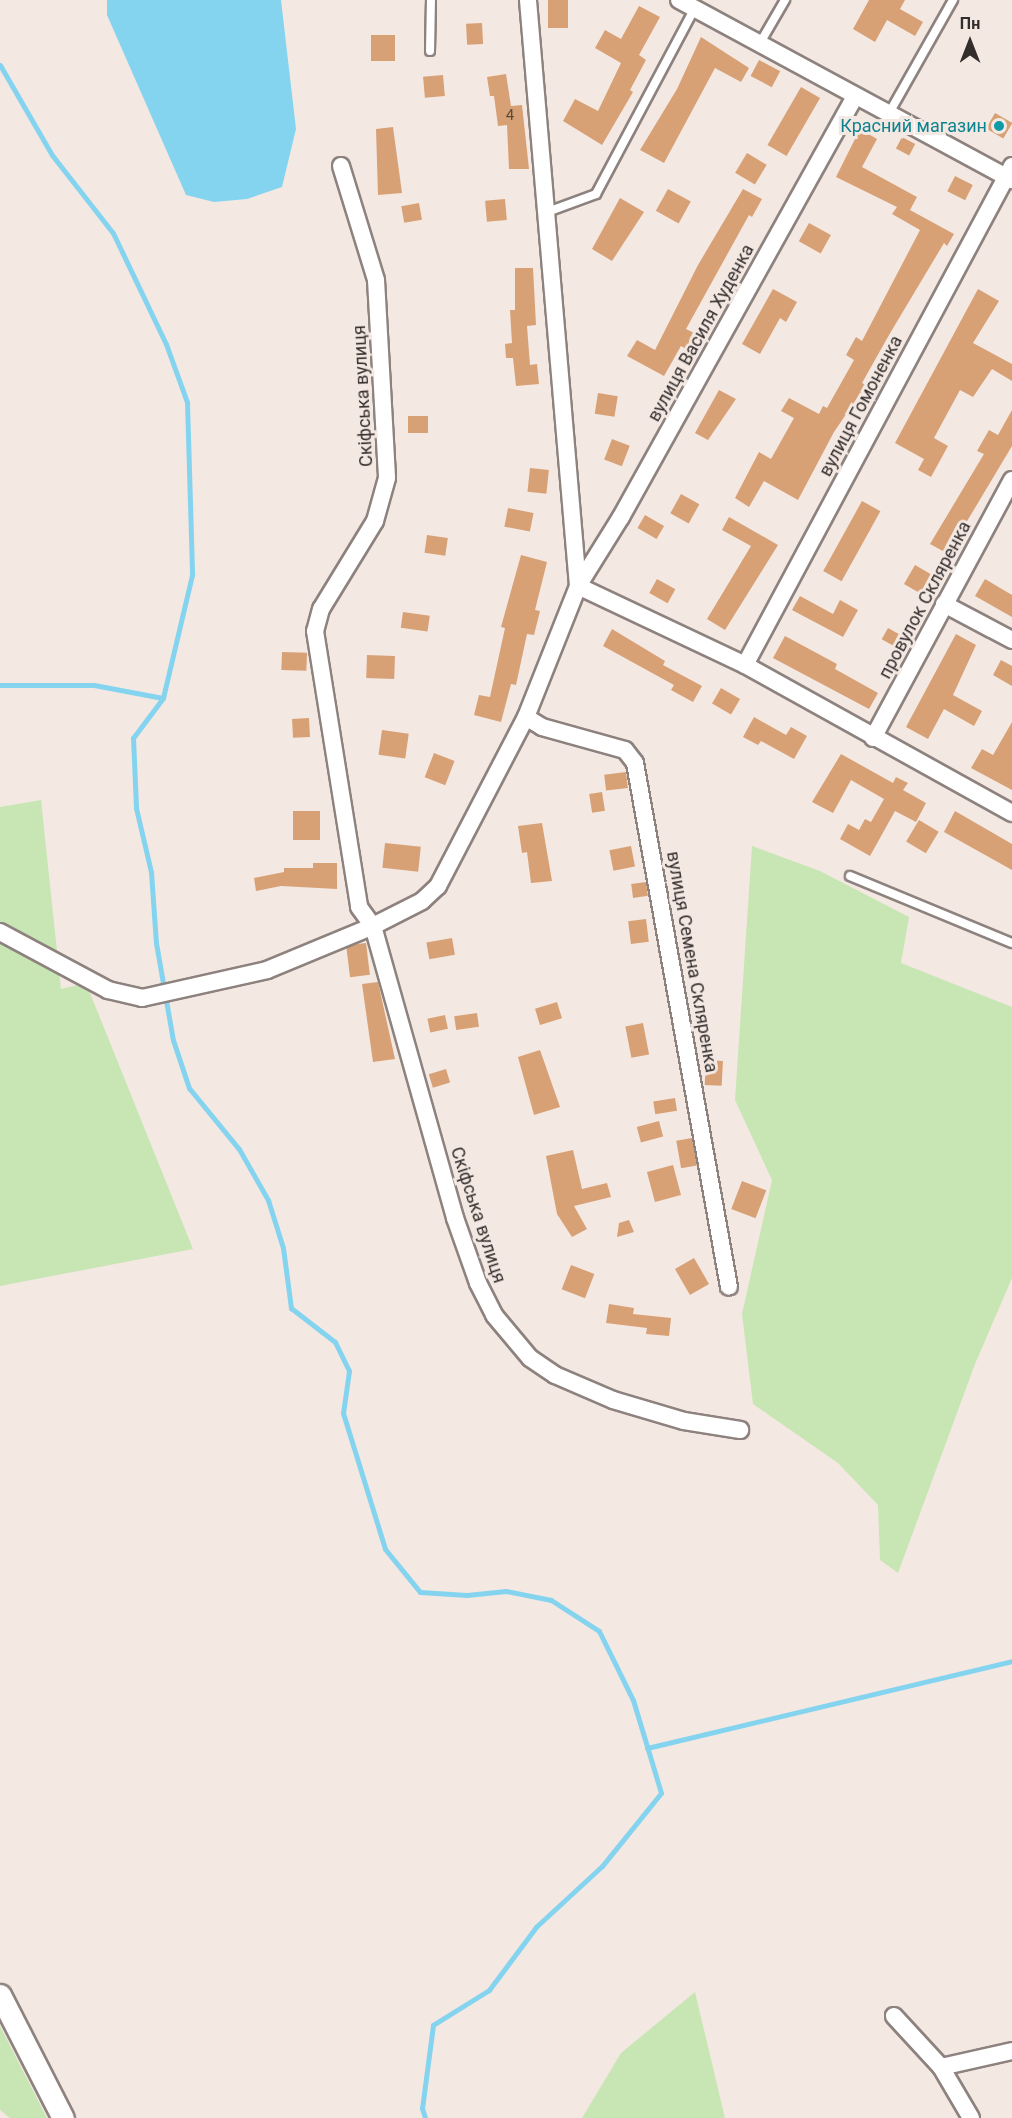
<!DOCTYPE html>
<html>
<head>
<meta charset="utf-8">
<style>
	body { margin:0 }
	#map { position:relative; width:1012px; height:2118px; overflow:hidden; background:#f4e8e3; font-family:Roboto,sans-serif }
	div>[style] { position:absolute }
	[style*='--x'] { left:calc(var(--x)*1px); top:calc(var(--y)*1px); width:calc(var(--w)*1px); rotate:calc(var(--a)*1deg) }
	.green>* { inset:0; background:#c7e6b3 }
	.water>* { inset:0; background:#85d4ef }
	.stream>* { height:5px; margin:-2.5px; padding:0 2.5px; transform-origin:2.5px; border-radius:2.5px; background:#85d4ef }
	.building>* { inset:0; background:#d7a175; transform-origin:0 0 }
	.roads { filter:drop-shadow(2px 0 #8d827e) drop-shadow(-2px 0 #8d827e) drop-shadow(0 2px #8d827e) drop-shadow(0 -2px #8d827e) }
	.service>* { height:8px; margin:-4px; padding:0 4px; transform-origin:4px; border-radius:4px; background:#fff }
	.minor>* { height:16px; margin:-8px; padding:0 8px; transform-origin:8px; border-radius:8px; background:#fff }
	.tertiary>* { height:21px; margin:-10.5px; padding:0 10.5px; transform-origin:10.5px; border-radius:10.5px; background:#fff }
	.dots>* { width:16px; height:16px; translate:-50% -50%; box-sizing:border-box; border:3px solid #f4e8e3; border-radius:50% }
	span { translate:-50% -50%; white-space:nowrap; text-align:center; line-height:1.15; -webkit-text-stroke:6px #f4e8e3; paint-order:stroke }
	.number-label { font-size:15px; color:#5c4b3e }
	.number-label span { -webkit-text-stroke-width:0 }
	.culture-label { font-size:18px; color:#0d838f }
	.right { translate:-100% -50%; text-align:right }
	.street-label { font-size:18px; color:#332e2c }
	.north { position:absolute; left:940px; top:12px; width:60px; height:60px; -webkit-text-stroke:4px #f4e8e3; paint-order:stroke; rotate:0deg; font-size:16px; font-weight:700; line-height:24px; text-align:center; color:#332e2c }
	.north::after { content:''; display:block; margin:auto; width:21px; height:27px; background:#332e2c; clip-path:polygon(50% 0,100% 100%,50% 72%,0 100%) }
</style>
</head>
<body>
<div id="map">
	<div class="green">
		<div style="clip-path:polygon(41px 800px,61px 989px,86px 983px,193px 1249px,0 1286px,0 807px)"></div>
		<div style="clip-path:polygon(752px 846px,820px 871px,909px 917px,901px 963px,1012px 1007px,1012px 1278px,975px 1364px,898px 1573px,880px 1560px,878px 1505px,838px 1463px,753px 1404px,742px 1314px,772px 1180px,735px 1100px)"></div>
		<div style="clip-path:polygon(695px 1992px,725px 2118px,582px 2118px,621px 2053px)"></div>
		<div style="clip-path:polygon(0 2026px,47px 2118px,10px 2118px,0 2110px)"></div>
	</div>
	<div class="water">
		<div style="clip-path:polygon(107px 0,281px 0,296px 129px,282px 187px,247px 199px,214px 202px,186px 195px,107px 15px)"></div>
	</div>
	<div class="stream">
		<div style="--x:0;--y:65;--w:104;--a:60"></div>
		<div style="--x:52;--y:155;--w:99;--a:52"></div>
		<div style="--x:113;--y:233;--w:123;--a:64.5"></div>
		<div style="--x:166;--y:344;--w:62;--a:70.1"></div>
		<div style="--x:187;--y:402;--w:173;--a:88.3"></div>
		<div style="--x:192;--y:575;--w:126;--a:103.3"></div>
		<div style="--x:163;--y:698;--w:50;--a:126.9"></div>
		<div style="--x:133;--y:738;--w:70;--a:87.5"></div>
		<div style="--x:136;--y:808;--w:66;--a:76.8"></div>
		<div style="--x:151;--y:872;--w:71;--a:86"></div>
		<div style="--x:156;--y:943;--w:98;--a:80.1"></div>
		<div style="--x:173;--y:1040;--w:51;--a:71.6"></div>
		<div style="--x:189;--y:1088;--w:79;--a:50.7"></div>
		<div style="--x:239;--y:1149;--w:59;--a:60.4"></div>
		<div style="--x:268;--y:1200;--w:50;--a:72.6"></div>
		<div style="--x:283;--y:1248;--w:61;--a:82.4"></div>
		<div style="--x:291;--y:1308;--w:56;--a:37.7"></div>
		<div style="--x:335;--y:1342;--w:32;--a:64"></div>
		<div style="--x:349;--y:1371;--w:42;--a:98.1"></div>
		<div style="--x:343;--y:1413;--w:142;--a:72.8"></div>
		<div style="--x:385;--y:1549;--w:55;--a:50.9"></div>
		<div style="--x:420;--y:1592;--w:47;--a:3.7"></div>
		<div style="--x:467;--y:1595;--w:39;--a:-6"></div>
		<div style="--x:506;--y:1591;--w:46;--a:11.3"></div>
		<div style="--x:551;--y:1600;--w:57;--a:32.9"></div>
		<div style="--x:599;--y:1631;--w:77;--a:63.8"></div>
		<div style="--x:633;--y:1700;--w:97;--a:73.2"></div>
		<div style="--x:661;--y:1793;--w:94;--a:128.9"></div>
		<div style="--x:602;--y:1866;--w:90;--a:137.3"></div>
		<div style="--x:536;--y:1927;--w:79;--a:126.7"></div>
		<div style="--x:489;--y:1990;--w:66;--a:148"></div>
		<div style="--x:433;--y:2025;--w:84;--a:97.5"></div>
		<div style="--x:422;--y:2108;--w:10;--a:73"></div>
		<div style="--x:0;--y:685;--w:94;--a:0"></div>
		<div style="--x:94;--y:685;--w:70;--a:10.7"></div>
		<div style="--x:647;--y:1748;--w:375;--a:-13.4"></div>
	</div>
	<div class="building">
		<div style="left:548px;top:0;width:20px;height:28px"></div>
		<div style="clip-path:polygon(869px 0,905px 0,900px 9px,923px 22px,915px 36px,887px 20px,875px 42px,853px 29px)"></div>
		<div style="clip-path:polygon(639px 6px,660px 17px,639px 55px,646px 60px,630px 90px,633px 92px,602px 145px,563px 121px,575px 99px,598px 111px,621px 63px,595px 48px,605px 30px,621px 39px)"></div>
		<div style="left:482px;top:23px;width:21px;height:16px;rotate:87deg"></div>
		<div style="left:371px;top:35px;width:24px;height:26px"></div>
		<div style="clip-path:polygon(701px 37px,749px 68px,741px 82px,715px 68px,664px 163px,640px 150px,677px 89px)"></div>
		<div style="left:759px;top:60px;width:24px;height:18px;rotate:28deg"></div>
		<div style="clip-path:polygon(506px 74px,511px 106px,522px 105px,529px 169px,509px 169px,507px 125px,498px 126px,494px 96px,490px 96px,487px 77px)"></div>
		<div style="left:443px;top:75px;width:21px;height:20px;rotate:85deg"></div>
		<div style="left:801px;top:87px;width:22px;height:67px;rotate:30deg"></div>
		<div style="left:995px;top:113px;width:20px;height:18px;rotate:30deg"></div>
		<div style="clip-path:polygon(393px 127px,402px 193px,378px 195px,376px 129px)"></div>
		<div style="clip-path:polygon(860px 129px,877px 139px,862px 167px,917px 197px,910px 210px,954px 234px,947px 246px,944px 243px,889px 335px,862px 383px,866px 385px,834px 432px,798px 500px,764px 481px,749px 507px,735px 498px,759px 452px,771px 459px,794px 418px,781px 411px,789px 398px,819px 414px,823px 406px,827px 408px,854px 360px,846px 355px,856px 337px,862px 341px,920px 230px,892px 214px,897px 207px,836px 177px)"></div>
		<div style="left:902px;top:137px;width:15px;height:13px;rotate:28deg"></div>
		<div style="left:747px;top:153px;width:23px;height:23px;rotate:31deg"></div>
		<div style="left:955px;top:176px;width:20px;height:17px;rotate:27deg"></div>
		<div style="left:668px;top:189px;width:26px;height:25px;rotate:29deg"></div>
		<div style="clip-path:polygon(743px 189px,762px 199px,752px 217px,749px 215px,686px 329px,694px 333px,686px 349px,681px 346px,664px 376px,627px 356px,637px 340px,655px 350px,698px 265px)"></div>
		<div style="clip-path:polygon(620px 198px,644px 212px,612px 261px,592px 249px)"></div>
		<div style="left:505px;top:199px;width:21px;height:20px;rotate:85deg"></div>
		<div style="left:419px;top:203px;width:17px;height:18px;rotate:80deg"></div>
		<div style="left:809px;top:223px;width:25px;height:21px;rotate:29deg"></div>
		<div style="clip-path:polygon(515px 268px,533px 268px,536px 325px,527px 326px,530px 365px,537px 364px,539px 384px,516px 386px,513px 358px,506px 358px,505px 344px,512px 343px,510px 310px,515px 310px)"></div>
		<div style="clip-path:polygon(773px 289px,797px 302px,786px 322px,780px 318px,760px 354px,742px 344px)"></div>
		<div style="clip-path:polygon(978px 289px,999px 301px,973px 343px,1012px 364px,1012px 381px,992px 369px,973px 397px,960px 390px,934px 438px,948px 446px,931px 477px,918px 470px,924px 459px,895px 443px)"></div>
		<div style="clip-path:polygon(719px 390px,736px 399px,708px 440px,695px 433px)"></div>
		<div style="left:598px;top:393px;width:20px;height:21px;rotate:9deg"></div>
		<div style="clip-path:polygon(1012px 410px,1012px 446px,957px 538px,961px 541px,952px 556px,930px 544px,984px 454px,977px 451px,989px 430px,998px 435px)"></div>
		<div style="left:428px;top:416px;width:17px;height:20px;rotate:90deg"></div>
		<div style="left:612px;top:439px;width:19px;height:22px;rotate:21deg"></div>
		<div style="left:530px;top:468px;width:19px;height:24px;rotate:6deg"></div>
		<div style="left:681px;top:494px;width:21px;height:22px;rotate:29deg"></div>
		<div style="left:862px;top:501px;width:21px;height:80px;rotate:29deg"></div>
		<div style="left:508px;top:508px;width:26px;height:19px;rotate:11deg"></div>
		<div style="left:645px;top:515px;width:22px;height:15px;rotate:30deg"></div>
		<div style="clip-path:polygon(729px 517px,778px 545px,725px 630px,707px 619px,751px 546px,722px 530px)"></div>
		<div style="left:427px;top:535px;width:21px;height:18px;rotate:8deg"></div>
		<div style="clip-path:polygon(521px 555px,547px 562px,535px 610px,540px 611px,534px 635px,527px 634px,516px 685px,511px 684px,501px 722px,474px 715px,479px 695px,490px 697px,505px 628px,501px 627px)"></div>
		<div style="left:915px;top:565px;width:28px;height:22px;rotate:30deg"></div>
		<div style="left:657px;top:579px;width:21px;height:16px;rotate:29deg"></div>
		<div style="clip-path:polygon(985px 579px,1012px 595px,1012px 617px,975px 596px)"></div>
		<div style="clip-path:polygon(800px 596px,833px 614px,840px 600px,858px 610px,843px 637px,792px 610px)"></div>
		<div style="left:403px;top:612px;width:27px;height:16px;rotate:8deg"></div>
		<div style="left:888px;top:628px;width:18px;height:13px;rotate:29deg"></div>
		<div style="clip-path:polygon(612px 629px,665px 661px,663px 665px,702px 686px,693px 702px,671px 690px,674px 685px,603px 646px)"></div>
		<div style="clip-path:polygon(956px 634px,976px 645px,953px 695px,982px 711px,974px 726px,944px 709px,928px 739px,906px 727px)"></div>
		<div style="clip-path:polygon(785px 636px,837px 664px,835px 669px,878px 693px,869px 709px,773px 658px)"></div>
		<div style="left:282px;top:652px;width:25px;height:18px;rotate:2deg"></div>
		<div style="left:367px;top:655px;width:28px;height:23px;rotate:2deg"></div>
		<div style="clip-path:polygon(1001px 660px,1012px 666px,1012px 686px,993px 675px)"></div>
		<div style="left:721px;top:688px;width:22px;height:18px;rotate:30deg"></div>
		<div style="clip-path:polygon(754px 717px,786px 735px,791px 727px,807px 736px,794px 759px,761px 741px,758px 745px,743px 737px)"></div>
		<div style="left:309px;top:718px;width:19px;height:17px;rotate:87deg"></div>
		<div style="clip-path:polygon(1012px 722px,1012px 790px,971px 768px,982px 749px,993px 755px)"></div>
		<div style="left:382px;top:730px;width:27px;height:25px;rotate:8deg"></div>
		<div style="left:434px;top:753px;width:22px;height:26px;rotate:21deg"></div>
		<div style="clip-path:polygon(841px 754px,893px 783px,896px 777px,908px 783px,903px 790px,926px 803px,916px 822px,895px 811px,870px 856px,840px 839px,848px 824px,859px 830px,865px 819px,871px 822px,884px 799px,851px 780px,833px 813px,812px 802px)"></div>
		<div style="left:626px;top:772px;width:16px;height:22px;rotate:83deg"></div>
		<div style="left:602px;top:792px;width:19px;height:13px;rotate:81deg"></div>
		<div style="left:320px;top:811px;width:29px;height:27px;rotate:90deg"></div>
		<div style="clip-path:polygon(955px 811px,1012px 844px,1012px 870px,944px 832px)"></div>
		<div style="left:919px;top:820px;width:23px;height:25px;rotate:31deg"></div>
		<div style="clip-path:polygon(542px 823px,552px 881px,531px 883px,527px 852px,522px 853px,518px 826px)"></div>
		<div style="left:385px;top:843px;width:36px;height:25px;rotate:6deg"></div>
		<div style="left:631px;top:846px;width:21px;height:22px;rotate:79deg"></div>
		<div style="clip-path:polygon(313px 863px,337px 863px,337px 889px,281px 886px,256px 891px,254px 878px,284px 872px,284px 868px,313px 868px)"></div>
		<div style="left:646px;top:882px;width:14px;height:15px;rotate:82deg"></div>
		<div style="left:646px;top:919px;width:23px;height:18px;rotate:83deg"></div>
		<div style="left:452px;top:938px;width:17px;height:26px;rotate:80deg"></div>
		<div style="left:366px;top:943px;width:32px;height:20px;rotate:83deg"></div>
		<div style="clip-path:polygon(378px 982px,395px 1059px,373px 1062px,362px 984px)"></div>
		<div style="left:557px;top:1002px;width:17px;height:23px;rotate:73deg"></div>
		<div style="left:477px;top:1013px;width:14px;height:23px;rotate:82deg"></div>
		<div style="left:445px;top:1015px;width:14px;height:18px;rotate:78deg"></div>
		<div style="left:643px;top:1023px;width:32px;height:18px;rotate:79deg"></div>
		<div style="clip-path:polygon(540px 1050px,560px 1107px,534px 1115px,518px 1057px)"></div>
		<div style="left:706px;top:1060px;width:17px;height:25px;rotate:3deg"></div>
		<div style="left:446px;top:1069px;width:14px;height:18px;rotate:73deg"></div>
		<div style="left:675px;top:1098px;width:13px;height:22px;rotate:81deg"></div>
		<div style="left:659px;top:1121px;width:16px;height:23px;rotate:75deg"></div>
		<div style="left:692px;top:1138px;width:28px;height:16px;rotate:80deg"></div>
		<div style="clip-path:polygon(573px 1150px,582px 1189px,607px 1183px,611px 1197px,574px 1206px,587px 1229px,572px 1237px,557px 1214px,546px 1156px)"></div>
		<div style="left:673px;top:1165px;width:31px;height:27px;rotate:75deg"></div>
		<div style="left:742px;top:1181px;width:26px;height:30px;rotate:21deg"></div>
		<div style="clip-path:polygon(629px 1220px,634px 1232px,617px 1237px,619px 1223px)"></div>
		<div style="left:694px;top:1258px;width:30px;height:22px;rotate:60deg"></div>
		<div style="left:571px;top:1265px;width:25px;height:26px;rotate:21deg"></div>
		<div style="clip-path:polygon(609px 1304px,634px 1308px,633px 1314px,671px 1318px,669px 1336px,646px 1334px,647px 1328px,606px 1323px)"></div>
	</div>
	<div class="roads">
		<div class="service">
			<div style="--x:760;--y:43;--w:50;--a:-59.8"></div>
			<div style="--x:430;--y:51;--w:51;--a:-88.9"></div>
			<div style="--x:888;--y:115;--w:132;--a:-60.5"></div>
			<div style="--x:547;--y:212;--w:52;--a:-20.2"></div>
			<div style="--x:596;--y:194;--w:211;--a:-62"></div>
			<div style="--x:850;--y:876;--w:175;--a:22.5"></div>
		</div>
		<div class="minor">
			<div style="--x:679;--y:0;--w:379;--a:28.4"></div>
			<div style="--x:341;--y:166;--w:119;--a:72.9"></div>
			<div style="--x:376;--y:280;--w:198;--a:86.8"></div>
			<div style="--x:387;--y:478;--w:45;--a:105.6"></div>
			<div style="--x:375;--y:521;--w:103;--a:121.5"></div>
			<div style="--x:321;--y:609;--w:23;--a:105"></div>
			<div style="--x:315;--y:631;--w:279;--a:80.9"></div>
			<div style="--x:359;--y:907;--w:24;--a:54"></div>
			<div style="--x:373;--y:926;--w:303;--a:74.3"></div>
			<div style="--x:455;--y:1218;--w:69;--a:70.5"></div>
			<div style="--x:478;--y:1283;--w:36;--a:63"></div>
			<div style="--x:494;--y:1315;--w:56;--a:50.1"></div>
			<div style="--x:530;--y:1358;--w:30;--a:34"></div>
			<div style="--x:555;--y:1375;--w:63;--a:23.3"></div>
			<div style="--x:613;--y:1400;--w:74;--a:16.5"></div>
			<div style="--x:684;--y:1421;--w:57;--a:9.1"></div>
			<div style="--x:578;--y:586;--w:81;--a:-58.1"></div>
			<div style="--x:621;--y:517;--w:481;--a:-60.9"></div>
			<div style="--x:578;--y:586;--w:185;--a:25.3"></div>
			<div style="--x:745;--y:665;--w:305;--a:29"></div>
			<div style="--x:944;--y:604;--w:77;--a:27.9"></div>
			<div style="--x:745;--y:665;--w:566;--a:-61.85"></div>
			<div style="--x:526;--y:717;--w:19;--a:32"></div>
			<div style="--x:542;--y:727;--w:86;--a:15.5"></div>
			<div style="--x:625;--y:750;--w:16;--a:52"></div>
			<div style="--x:635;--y:763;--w:532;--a:79.83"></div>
			<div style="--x:873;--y:738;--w:293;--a:-61.7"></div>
			<div style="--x:0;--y:932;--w:123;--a:28.2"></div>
			<div style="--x:108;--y:990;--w:35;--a:13"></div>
			<div style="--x:142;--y:998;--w:128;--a:-12.6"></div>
			<div style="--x:267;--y:970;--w:115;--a:-22.5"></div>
			<div style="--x:373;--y:926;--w:55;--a:-27"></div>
			<div style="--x:422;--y:901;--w:22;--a:-43"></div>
			<div style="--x:438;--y:886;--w:191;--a:-62.5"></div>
			<div style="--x:526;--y:717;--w:141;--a:-68.3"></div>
			<div style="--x:578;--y:586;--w:588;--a:-94.88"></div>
			<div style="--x:894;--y:2016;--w:69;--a:47.3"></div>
			<div style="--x:941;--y:2067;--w:59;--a:59.5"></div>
			<div style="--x:941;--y:2067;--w:73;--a:-12.7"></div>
		</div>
		<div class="tertiary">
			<div style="--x:0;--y:1995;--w:138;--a:62.9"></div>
		</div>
	</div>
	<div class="dots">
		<div style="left:999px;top:126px;background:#0f9aa8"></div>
	</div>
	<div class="number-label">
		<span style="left:510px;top:116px">4</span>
	</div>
	<div class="culture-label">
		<span class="right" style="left:987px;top:126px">Красний магазин</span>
	</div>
	<div class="street-label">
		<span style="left:701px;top:333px;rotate:-61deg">вулиця Василя Худенка</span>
		<span style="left:363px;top:396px;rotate:-93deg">Скіфська вулиця</span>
		<span style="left:861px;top:406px;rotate:-62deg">вулиця Гомоненка</span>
		<span style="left:925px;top:600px;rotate:-62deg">провулок Скляренка</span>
		<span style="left:692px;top:962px;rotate:80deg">вулиця Семена Скляренка</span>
		<span style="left:478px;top:1215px;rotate:72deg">Скіфська вулиця</span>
	</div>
	<div class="north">Пн</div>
</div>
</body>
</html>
